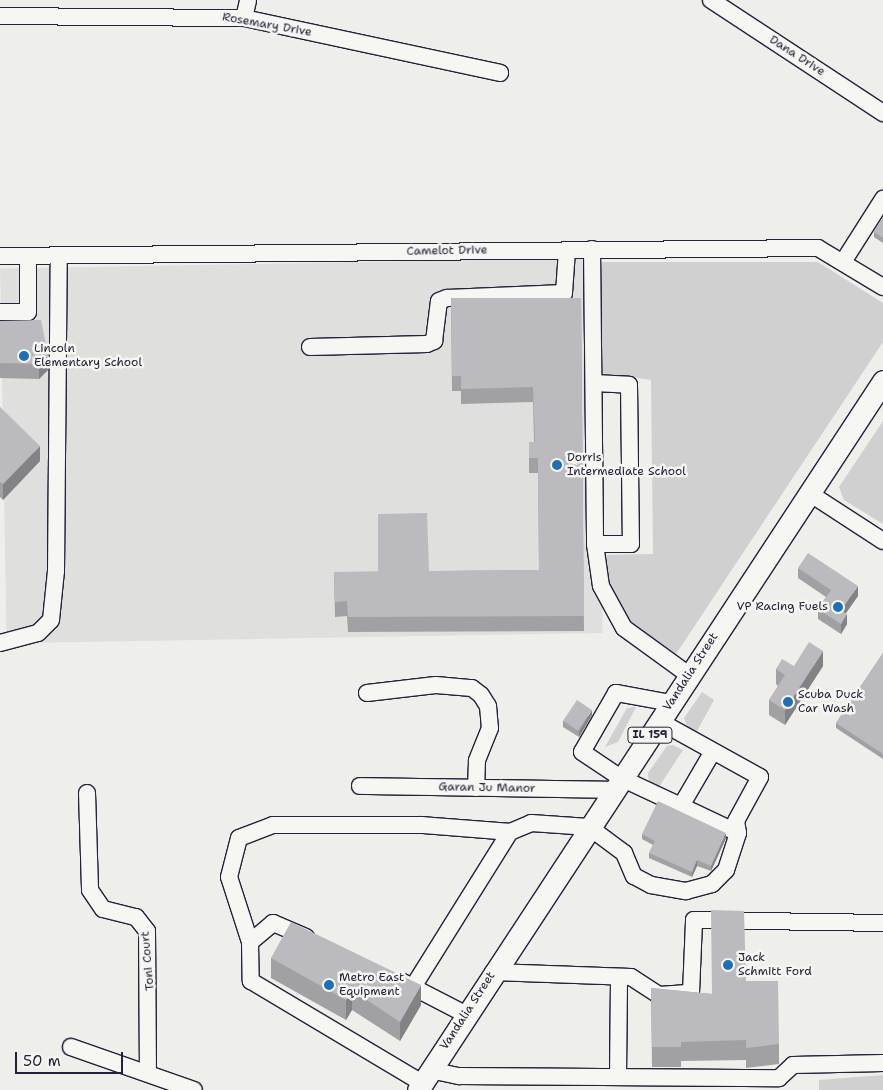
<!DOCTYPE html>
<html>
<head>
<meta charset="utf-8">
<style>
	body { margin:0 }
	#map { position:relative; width:883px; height:1090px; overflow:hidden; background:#eeeeeb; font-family:"Shantell Sans",sans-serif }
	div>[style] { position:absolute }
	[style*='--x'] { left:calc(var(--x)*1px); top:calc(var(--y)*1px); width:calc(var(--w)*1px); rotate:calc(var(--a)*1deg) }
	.built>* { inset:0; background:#dfdfde; transform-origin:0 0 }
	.green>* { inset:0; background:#d0d0d1 }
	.roads { filter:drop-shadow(1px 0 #22223b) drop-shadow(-1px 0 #22223b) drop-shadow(0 1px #22223b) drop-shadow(0 -1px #22223b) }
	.minor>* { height:16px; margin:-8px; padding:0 8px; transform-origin:8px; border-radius:8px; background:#f6f6f2 }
	.major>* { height:21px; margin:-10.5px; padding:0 10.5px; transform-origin:10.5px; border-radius:10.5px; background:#f6f6f2 }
	.wall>* { inset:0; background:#a1a1a4 }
	.shaded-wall>* { inset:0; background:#838386 }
	.building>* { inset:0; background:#bbbbbf; transform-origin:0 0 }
	.dots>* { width:14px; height:14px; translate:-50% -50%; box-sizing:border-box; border:2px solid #f6f6f2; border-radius:50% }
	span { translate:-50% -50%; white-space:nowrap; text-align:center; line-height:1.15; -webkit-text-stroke:5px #f6f6f2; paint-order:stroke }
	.shield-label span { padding:1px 4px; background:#f6f6f2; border:1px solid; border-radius:4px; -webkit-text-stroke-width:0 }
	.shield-label { font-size:11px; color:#22223b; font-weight:700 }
	.street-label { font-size:12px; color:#22223b }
	.poi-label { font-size:12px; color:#22223b }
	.left { translate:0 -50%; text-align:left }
	.right { translate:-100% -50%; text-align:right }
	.scale { position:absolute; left:15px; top:1052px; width:108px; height:22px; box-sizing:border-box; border:2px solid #22223b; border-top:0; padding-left:6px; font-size:15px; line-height:18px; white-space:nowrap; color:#22223b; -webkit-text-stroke:4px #f6f6f2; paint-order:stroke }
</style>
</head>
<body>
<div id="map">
	<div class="built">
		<div style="left:596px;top:258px;width:375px;height:596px;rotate:89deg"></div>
	</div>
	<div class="green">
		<div style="clip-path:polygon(592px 262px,818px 262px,883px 303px,883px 342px,670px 663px,624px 628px,596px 555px,653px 554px,651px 380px,594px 372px)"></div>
		<div style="clip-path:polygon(883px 421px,883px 524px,844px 500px,839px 487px)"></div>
		<div style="clip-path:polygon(702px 692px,714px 700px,696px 733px,689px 732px,684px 718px)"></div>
		<div style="clip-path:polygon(636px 707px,618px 742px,605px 747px,627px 708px)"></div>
		<div style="clip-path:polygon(673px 745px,683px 750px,657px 790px,649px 783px,648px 773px,667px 746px)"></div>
		<div style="clip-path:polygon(883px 1075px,883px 1090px,819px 1090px,819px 1080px)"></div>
	</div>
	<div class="roads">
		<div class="minor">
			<div style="--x:711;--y:0;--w:206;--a:33.3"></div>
			<div style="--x:0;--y:16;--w:244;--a:0.5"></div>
			<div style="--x:244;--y:18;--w:262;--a:12.1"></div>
			<div style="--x:244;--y:18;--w:18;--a:-77"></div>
			<div style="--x:592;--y:249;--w:295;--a:89.4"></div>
			<div style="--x:595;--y:544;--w:42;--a:81.9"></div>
			<div style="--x:601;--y:586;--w:48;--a:61.3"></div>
			<div style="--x:624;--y:628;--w:80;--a:35.9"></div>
			<div style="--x:0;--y:256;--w:818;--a:-0.56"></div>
			<div style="--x:818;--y:248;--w:76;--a:31"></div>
			<div style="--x:843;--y:262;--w:75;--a:-57.6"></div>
			<div style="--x:0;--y:312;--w:28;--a:0"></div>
			<div style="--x:28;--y:312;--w:56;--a:-90"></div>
			<div style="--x:310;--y:347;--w:117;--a:-1.5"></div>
			<div style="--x:427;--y:344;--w:8;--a:-23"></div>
			<div style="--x:434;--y:341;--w:40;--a:-82.9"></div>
			<div style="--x:439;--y:301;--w:9;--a:-21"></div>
			<div style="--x:447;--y:298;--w:117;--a:-2.4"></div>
			<div style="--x:564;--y:293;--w:43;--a:-86"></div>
			<div style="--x:594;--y:383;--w:35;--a:3"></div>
			<div style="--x:629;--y:385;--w:159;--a:89.3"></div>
			<div style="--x:631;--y:544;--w:36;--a:180"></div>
			<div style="--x:809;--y:493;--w:88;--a:33"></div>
			<div style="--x:0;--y:643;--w:39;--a:-15"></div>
			<div style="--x:38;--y:633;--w:18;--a:-45"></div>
			<div style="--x:51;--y:620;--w:49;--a:-84.2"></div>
			<div style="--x:56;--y:571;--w:316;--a:-89.5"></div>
			<div style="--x:367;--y:693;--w:69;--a:-6.6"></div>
			<div style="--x:436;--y:685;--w:36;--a:5"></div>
			<div style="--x:472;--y:688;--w:11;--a:38"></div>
			<div style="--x:481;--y:695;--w:13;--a:58"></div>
			<div style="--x:488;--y:706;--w:22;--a:85"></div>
			<div style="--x:490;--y:728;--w:35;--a:112"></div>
			<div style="--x:477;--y:761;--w:27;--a:92"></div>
			<div style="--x:671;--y:703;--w:56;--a:-169.7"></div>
			<div style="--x:616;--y:693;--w:68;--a:120"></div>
			<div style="--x:582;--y:752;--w:47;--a:33.7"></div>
			<div style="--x:621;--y:778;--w:66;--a:25"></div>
			<div style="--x:681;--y:806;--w:61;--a:-59.7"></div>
			<div style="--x:360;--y:786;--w:254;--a:0.9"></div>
			<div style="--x:87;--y:793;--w:97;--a:88.2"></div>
			<div style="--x:90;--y:890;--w:23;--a:56"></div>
			<div style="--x:103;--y:909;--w:34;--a:14"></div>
			<div style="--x:136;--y:917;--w:18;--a:52"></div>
			<div style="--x:147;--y:931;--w:142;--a:89.6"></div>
			<div style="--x:681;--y:806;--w:63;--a:25.3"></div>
			<div style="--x:306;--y:937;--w:36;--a:-157"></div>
			<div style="--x:273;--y:923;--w:30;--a:140"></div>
			<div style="--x:250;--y:942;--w:39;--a:89"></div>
			<div style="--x:251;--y:981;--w:199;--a:30.8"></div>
			<div style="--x:250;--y:942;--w:68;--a:-107.9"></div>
			<div style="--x:229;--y:877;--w:40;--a:-75.6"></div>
			<div style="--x:239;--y:838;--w:36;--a:-21"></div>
			<div style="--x:273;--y:825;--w:149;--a:0"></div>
			<div style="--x:422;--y:825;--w:88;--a:4.5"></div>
			<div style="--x:493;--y:972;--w:138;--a:2.1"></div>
			<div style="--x:631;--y:977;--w:33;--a:33"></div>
			<div style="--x:659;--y:995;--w:32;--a:-4"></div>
			<div style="--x:691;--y:993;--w:73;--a:-87.6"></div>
			<div style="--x:694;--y:920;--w:189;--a:0.9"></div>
			<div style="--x:403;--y:982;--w:70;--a:27.3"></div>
			<div style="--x:413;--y:987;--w:183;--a:-58"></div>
			<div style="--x:510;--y:832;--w:23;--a:-23"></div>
			<div style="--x:531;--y:823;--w:58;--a:3.9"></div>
			<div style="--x:589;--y:827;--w:44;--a:36.6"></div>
			<div style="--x:624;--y:853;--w:25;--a:67"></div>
			<div style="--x:634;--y:876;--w:19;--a:28"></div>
			<div style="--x:651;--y:885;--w:36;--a:10"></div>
			<div style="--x:686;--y:891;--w:27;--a:-15"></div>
			<div style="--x:712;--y:884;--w:20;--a:-45"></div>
			<div style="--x:726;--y:870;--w:39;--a:-72"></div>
			<div style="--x:738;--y:833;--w:12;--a:-99"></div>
			<div style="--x:736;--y:821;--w:50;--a:-61.4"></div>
			<div style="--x:760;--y:777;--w:115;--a:-151"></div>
			<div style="--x:71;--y:1047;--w:130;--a:19.3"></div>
			<div style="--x:430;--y:1070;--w:30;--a:12"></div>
			<div style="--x:459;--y:1076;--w:320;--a:0.4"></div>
			<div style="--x:779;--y:1078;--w:19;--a:-43"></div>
			<div style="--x:793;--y:1065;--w:90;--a:-1.3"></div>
			<div style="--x:618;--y:1076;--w:99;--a:-89.4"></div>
		</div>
		<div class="major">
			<div style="--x:418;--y:1090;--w:848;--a:-56.74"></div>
		</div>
	</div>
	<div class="wall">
		<div style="clip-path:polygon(883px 217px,883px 243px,874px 237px,874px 232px)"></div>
		<div style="clip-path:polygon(451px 298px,581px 298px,584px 631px,348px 632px,347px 616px,335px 617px,334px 572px,539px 570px,538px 473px,529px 473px,529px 442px,534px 442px,533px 402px,461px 404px,461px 391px,452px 391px)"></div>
		<div style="clip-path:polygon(0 321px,48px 370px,39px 379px,0 378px)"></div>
		<div style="clip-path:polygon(0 407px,40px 461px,3px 500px,0 497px)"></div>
		<div style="clip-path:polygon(798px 568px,858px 596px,846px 613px,847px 624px,841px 634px,818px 619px,818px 609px,826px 597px,798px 578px)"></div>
		<div style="clip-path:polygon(883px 653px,883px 759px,836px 728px,836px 723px)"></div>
		<div style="clip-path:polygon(794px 666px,823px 666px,785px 725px,769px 715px,769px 700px,778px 686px,776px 684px,776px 669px)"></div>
		<div style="clip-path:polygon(592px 715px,579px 737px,563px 727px,563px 721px)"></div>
		<div style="clip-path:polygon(642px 834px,726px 838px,711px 871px,697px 866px,692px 877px,649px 858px,649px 853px,653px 845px,642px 839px)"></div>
		<div style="clip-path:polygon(271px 958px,421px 1005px,400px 1041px,352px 1010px,346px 1020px,271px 978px)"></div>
		<div style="clip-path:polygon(746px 981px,779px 1044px,779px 1064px,746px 1068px,746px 1060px,681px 1061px,681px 1067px,652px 1067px,651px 988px,712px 994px)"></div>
	</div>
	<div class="shaded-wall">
		<div style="clip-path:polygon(48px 355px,48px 370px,39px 379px,39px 364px)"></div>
		<div style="clip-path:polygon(40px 446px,40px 461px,3px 500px,3px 484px)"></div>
		<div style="clip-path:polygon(858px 586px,858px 596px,841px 620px,841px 610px)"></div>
		<div style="clip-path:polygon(847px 614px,847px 624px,841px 634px,841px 624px)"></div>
		<div style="clip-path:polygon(823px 651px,823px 666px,785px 725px,785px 710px)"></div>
		<div style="clip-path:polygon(592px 710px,592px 715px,579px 737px,579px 732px)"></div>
		<div style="clip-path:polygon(726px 833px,726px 838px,711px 871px,711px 866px)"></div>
		<div style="clip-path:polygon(697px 860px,697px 866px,692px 877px,692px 872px)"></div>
		<div style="clip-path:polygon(421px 985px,421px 1005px,400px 1041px,400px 1022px)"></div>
		<div style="clip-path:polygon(352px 990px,352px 1010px,346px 1020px,346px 1000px)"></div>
	</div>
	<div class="building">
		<div style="clip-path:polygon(883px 217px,883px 238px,874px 232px)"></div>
		<div style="clip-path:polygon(451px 298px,581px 298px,584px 616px,348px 617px,347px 601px,335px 602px,334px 572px,378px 572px,378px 514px,427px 513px,429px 571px,539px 570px,538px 458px,529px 458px,529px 442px,535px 442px,533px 387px,461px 389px,461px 376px,452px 376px)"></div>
		<div style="clip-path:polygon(41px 320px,48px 355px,39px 364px,0 363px,0 321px)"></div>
		<div style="clip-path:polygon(0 407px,40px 446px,3px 484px,0 482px)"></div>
		<div style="clip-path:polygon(808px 553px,858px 586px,841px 610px,847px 614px,841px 624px,818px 609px,831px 590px,798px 568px)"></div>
		<div style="clip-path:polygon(809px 642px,823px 651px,785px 710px,769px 700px,785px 675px,776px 669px,782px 659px,794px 666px)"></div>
		<div style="clip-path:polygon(883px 653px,883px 754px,836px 723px)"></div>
		<div style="left:577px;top:700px;width:18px;height:25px;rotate:34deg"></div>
		<div style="clip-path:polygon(658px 801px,726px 833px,711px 866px,697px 860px,692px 872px,649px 853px,655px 841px,642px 834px)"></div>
		<div style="clip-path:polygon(711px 910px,744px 911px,746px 981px,778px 981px,779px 1044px,746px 1048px,746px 1040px,681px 1042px,681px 1047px,652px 1047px,651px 988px,712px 994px)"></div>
		<div style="clip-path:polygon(291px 922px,421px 985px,400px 1022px,352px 990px,346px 1000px,271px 958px)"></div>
	</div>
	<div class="dots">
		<div style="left:24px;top:356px;background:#1f6fb2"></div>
		<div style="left:557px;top:465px;background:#1f6fb2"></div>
		<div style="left:838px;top:607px;background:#1f6fb2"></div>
		<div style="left:788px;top:702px;background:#1f6fb2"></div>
		<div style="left:728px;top:965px;background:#1f6fb2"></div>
		<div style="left:329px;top:985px;background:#1f6fb2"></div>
	</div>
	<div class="shield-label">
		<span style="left:650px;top:735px">IL 159</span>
	</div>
	<div class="street-label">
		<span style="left:267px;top:25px;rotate:10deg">Rosemary Drive</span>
		<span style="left:797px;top:56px;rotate:33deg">Dana Drive</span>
		<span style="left:447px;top:251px;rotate:-1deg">Camelot Drive</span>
		<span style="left:691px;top:672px;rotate:-57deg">Vandalia Street</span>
		<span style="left:487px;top:788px;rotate:1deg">Garan Ju Manor</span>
		<span style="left:148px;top:961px;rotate:-95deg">Toni Court</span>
		<span style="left:468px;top:1011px;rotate:-57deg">Vandalia Street</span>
	</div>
	<div class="poi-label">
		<span class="left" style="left:34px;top:356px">Lincoln<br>Elementary School</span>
		<span class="left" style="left:567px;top:465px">Dorris<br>Intermediate School</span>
		<span class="right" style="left:828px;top:607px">VP Racing Fuels</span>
		<span class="left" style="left:798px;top:702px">Scuba Duck<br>Car Wash</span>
		<span class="left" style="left:738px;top:965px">Jack<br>Schmitt Ford</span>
		<span class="left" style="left:339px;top:985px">Metro East<br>Equipment</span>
	</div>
	<div class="scale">50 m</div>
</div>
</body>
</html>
